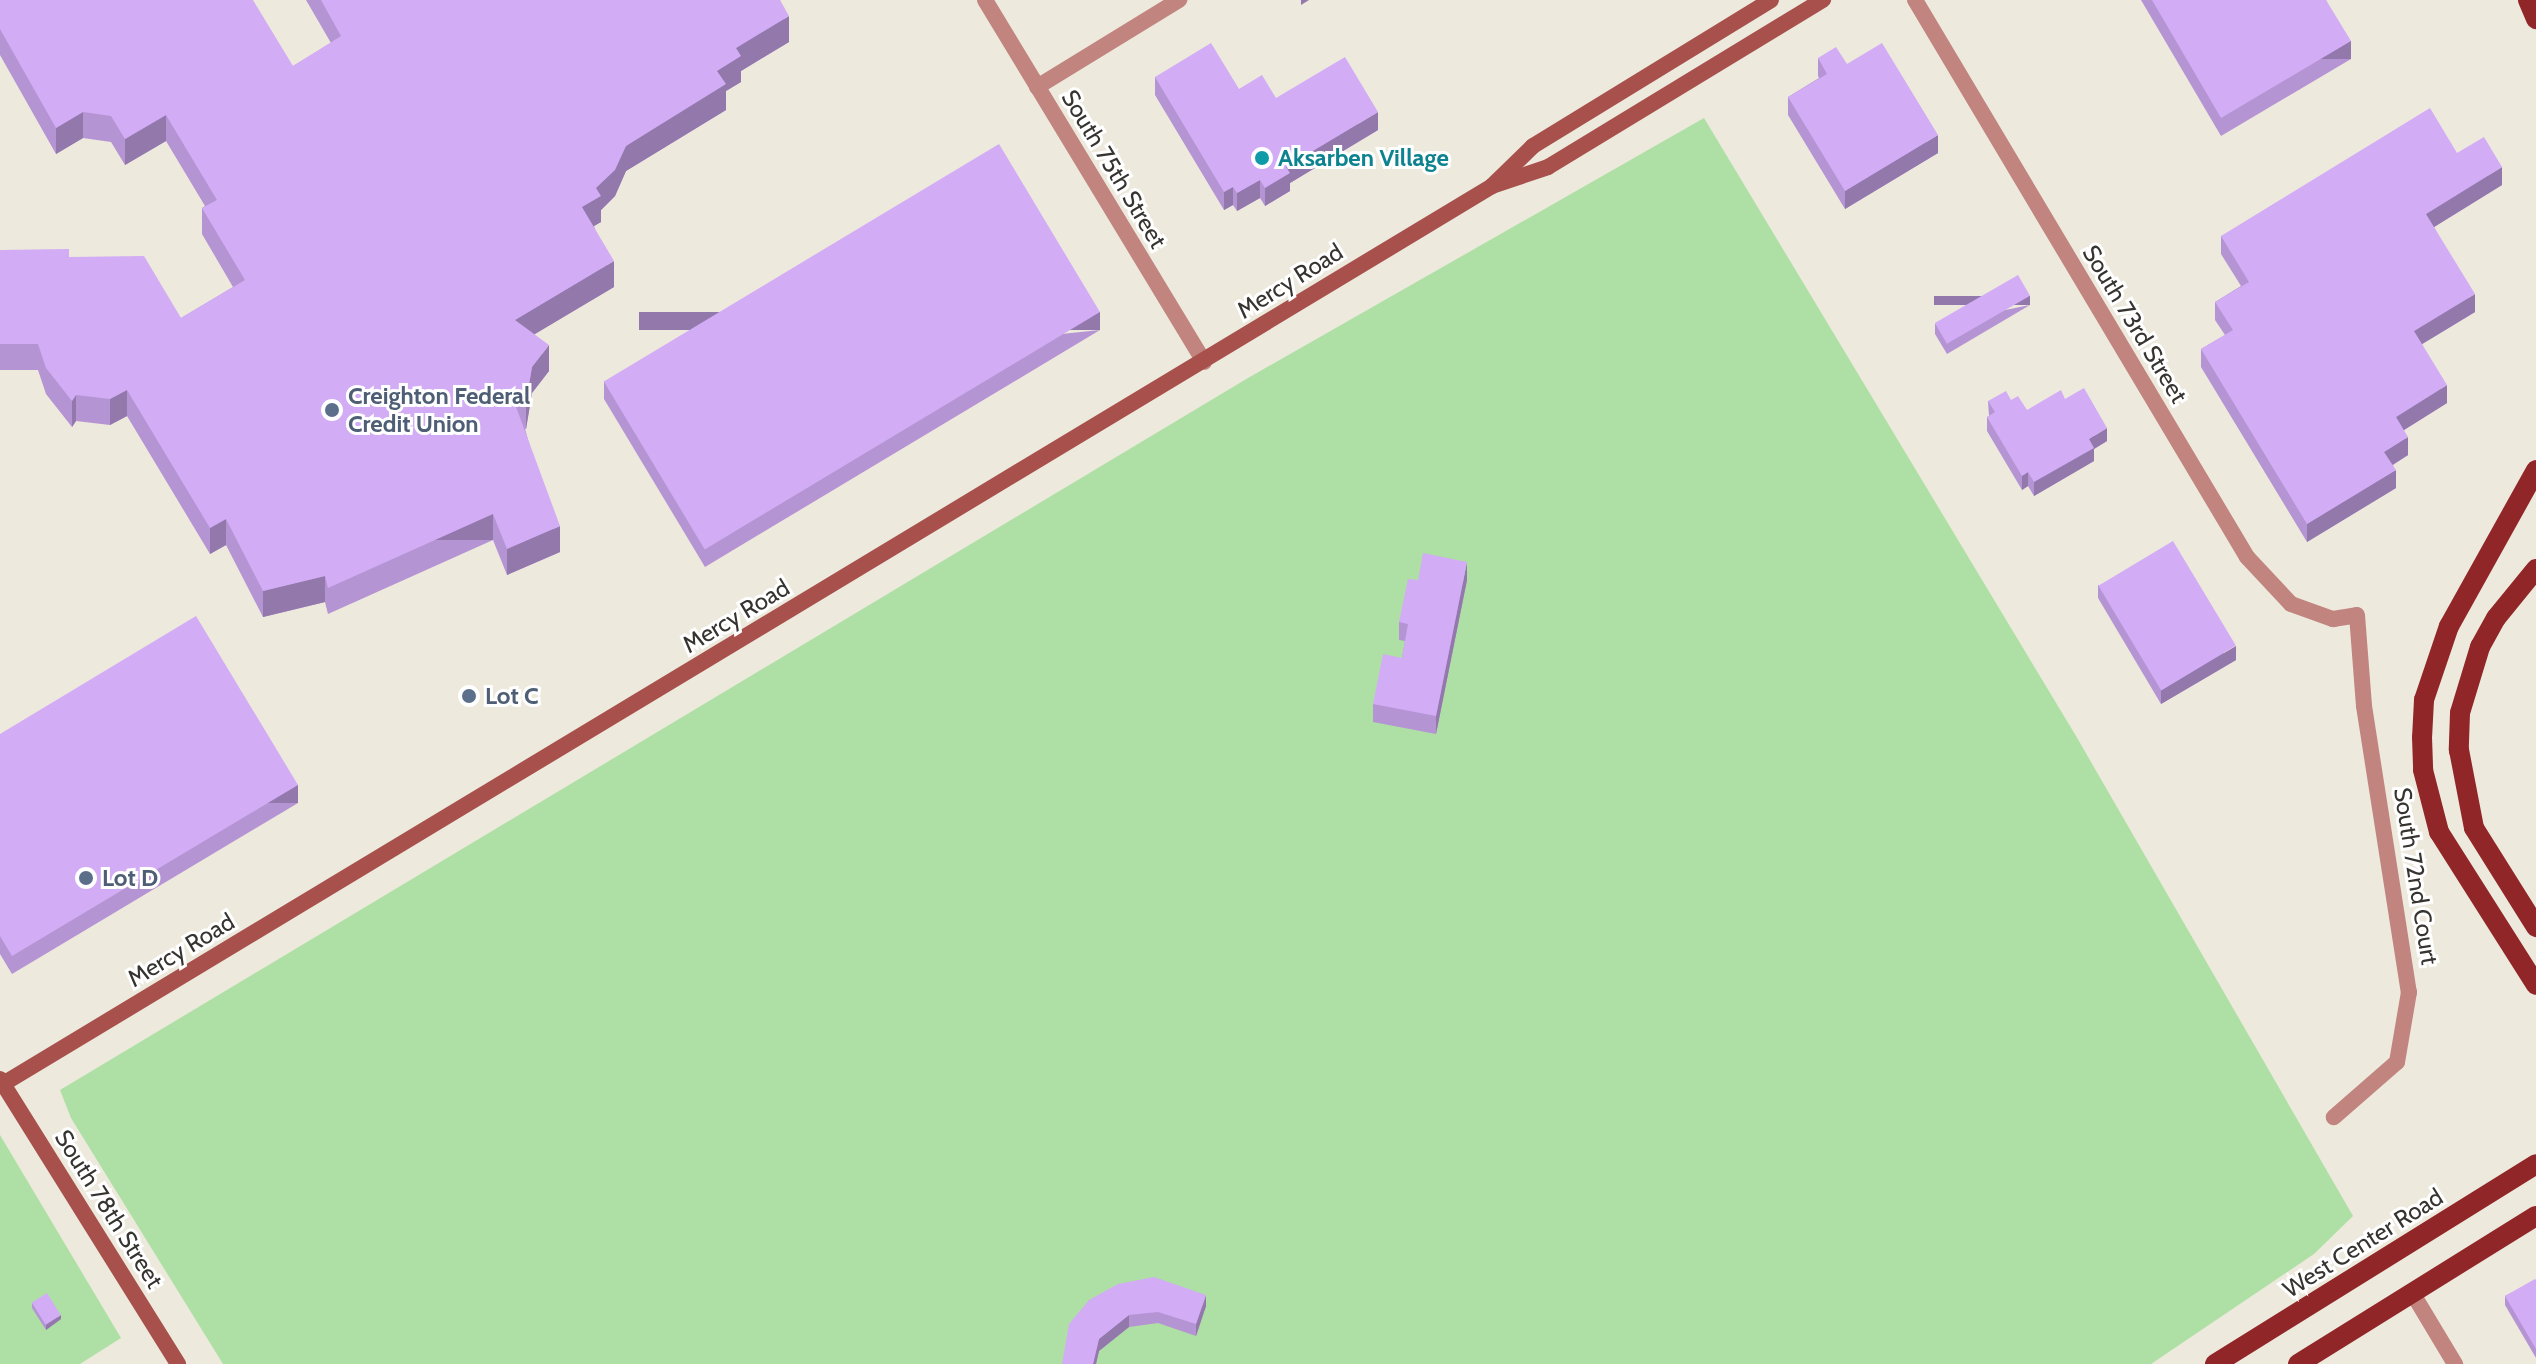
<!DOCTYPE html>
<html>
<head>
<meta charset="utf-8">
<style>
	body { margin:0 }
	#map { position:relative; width:2536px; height:1364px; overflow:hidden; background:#ede9dd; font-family:Cabin,sans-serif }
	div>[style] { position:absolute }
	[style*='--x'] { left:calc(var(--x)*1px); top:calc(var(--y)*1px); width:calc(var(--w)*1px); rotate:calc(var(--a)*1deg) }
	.green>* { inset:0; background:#aee0a5 }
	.street>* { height:16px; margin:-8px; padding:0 8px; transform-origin:8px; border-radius:8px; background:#c1847f }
	.secondary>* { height:16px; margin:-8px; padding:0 8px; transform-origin:8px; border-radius:8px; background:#a7504c }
	.primary>* { height:20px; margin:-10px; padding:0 10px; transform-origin:10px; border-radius:10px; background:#912628 }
	.wall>* { inset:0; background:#b594d3 }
	.shaded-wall>* { inset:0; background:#9378ac; transform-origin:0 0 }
	.building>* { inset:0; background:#d2acf5; transform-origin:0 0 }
	.dots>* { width:22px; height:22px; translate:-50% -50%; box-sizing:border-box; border:4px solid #fff; border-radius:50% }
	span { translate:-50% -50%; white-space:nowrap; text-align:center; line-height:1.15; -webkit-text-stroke:6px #fff; paint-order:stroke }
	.culture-label { font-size:24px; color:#0d838f; font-weight:700 }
	.left { translate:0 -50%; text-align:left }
	.street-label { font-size:24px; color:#363430 }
	.service-label { font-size:24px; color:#4e5e75; font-weight:700 }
</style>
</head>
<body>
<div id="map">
	<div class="green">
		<div style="clip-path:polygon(1704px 118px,2076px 736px,2353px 1216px,2314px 1254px,2151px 1364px,223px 1364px,71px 1118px,60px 1090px,1248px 378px)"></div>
		<div style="clip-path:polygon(0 1135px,121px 1338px,80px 1364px,0 1364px)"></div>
	</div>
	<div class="street">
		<div style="--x:985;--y:0;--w:423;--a:58.8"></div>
		<div style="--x:1915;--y:0;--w:648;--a:59.2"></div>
		<div style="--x:2247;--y:557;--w:64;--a:46.9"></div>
		<div style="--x:2291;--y:604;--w:45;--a:19.7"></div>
		<div style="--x:2333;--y:619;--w:24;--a:-9"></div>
		<div style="--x:2357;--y:615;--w:91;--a:85.6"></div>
		<div style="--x:2364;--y:706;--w:290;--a:81.1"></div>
		<div style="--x:2409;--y:992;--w:71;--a:99.7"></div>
		<div style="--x:2397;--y:1062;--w:84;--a:138.9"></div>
		<div style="--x:1037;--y:87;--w:167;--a:-31.5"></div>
		<div style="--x:2413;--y:1294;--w:82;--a:59"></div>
	</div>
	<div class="secondary">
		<div style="--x:1492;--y:186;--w:59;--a:-18.7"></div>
		<div style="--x:1548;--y:167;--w:322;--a:-31.3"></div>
		<div style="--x:0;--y:1079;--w:336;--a:58"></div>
		<div style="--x:3;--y:1084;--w:1739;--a:-31.09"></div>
		<div style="--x:1492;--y:186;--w:57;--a:-44.3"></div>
		<div style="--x:1533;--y:146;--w:279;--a:-31.5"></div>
	</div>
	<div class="primary">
		<div style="--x:2528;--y:0;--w:21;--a:67"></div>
		<div style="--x:2536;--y:470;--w:179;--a:119.1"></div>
		<div style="--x:2449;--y:626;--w:78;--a:108.7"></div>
		<div style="--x:2424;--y:700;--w:37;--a:93"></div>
		<div style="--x:2422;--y:737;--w:33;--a:88"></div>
		<div style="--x:2423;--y:770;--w:64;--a:75.5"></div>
		<div style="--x:2439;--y:832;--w:181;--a:57.6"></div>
		<div style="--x:2536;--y:569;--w:63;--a:129.2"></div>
		<div style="--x:2496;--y:618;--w:33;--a:119"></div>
		<div style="--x:2480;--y:647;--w:69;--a:106.9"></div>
		<div style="--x:2460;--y:713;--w:37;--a:92"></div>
		<div style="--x:2459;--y:750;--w:79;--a:79.1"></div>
		<div style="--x:2474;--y:828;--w:117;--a:57.9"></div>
		<div style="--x:2215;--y:1364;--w:378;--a:-31.9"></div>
		<div style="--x:2298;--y:1364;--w:280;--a:-31.9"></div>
	</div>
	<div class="wall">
		<div style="clip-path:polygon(0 0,293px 66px,331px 43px,306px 0,780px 0,789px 42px,741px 71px,741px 82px,726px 91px,726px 110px,626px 171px,615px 196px,601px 210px,601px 222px,594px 226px,614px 287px,534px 334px,549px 371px,532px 393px,526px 429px,525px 429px,560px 552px,507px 575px,493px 540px,328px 614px,325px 602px,263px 617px,226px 545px,210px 554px,127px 416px,110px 425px,76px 421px,72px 427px,46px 394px,38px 370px,0 370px,0 250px,69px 257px,181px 318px,233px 287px,202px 234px,202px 208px,205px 206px,166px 141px,125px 165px,111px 142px,83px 138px,56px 154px,0 55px)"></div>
		<div style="clip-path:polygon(2141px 0,2326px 0,2351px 59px,2221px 136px)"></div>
		<div style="clip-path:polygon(1818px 58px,1847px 64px,1938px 153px,1845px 209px,1788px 115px,1788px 97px,1819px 78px,1818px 76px)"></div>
		<div style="clip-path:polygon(1155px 77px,1239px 89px,1276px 98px,1378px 130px,1290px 183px,1290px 191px,1265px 206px,1260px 198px,1237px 211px,1233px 205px,1224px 210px,1155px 95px)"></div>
		<div style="clip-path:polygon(2457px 153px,2502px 185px,2434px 227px,2475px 312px,2422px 344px,2447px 403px,2404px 430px,2408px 455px,2393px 465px,2396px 488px,2307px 542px,2201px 367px,2201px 349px,2225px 335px,2215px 320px,2215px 302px,2241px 286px,2221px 254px,2221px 236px)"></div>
		<div style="clip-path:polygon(2030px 305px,1947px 354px,1935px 334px,1935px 324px)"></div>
		<div style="clip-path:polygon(1100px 330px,705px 567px,604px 399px,604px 381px)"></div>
		<div style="clip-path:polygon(2011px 400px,2027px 410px,2107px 441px,2094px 449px,2094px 461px,2034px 496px,2028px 486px,2022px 490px,1987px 431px,1987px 417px,1989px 416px,1988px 401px)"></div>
		<div style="clip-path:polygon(1467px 580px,1436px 734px,1373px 722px,1373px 704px,1402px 658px,1405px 641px,1399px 640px,1399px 622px)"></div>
		<div style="clip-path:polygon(2098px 585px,2236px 660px,2161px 704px,2098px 598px)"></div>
		<div style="clip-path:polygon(0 734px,298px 803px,12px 974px,0 954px)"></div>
		<div style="clip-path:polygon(2536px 1280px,2536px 1358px,2505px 1305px,2505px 1296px)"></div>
		<div style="clip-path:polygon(1089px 1300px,1206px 1306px,1196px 1336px,1158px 1323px,1129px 1327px,1099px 1351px,1096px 1364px,1062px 1364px)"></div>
		<div style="clip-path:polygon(32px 1303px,61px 1319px,46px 1330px,32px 1308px)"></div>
	</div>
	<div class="shaded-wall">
		<div style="clip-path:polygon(1301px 0,1309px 0,1301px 5px)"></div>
		<div style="clip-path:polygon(789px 16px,789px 42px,741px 71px,741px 82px,726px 91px,726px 110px,626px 171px,615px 196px,601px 210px,601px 222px,582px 233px,582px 207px,626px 146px,717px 71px,736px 48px)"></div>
		<div style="left:2351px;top:41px;width:18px;height:151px;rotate:90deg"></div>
		<div style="clip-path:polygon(83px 112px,83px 138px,56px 154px,56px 128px)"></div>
		<div style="clip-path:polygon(1378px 112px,1378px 130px,1290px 183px,1290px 191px,1265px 206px,1265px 188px,1286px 167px)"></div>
		<div style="clip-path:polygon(166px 115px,166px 141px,125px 165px,125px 139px)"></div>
		<div style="clip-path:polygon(1938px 135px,1938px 153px,1845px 209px,1845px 191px)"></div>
		<div style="clip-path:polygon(2502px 167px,2502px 185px,2426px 232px,2426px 214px)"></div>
		<div style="clip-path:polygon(1260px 180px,1260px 198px,1237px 211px,1237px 193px)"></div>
		<div style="clip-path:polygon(1233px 187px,1233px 205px,1224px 210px,1224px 192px)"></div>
		<div style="clip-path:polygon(614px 261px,614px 287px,515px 346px,515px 320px)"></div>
		<div style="clip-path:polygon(2475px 294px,2475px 312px,2414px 349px,2414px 331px)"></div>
		<div style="left:2030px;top:296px;width:9px;height:96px;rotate:90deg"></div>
		<div style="left:1100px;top:312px;width:18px;height:461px;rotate:90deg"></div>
		<div style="clip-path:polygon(549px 345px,549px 371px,532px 393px,526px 429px,526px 403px,532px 367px)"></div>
		<div style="clip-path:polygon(2447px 385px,2447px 403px,2396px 435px,2396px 417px)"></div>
		<div style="clip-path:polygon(127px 390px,127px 416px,110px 425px,110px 399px)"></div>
		<div style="clip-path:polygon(76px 395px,76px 421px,72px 427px,72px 401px)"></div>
		<div style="clip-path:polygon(2107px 428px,2107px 441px,2094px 449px,2094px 461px,2034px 496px,2034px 482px,2089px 439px)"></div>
		<div style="clip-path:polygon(2408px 437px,2408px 455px,2384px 470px,2384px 452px)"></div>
		<div style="clip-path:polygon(2396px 470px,2396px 488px,2307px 542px,2307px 524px)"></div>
		<div style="clip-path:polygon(2028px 472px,2028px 486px,2022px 490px,2022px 476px)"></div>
		<div style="left:493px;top:514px;width:26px;height:181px;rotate:90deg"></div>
		<div style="clip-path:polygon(226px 519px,226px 545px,210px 554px,210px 528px)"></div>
		<div style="clip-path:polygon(560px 526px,560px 552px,507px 575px,507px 549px)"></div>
		<div style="clip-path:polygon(1467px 562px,1467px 580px,1436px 734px,1436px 716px)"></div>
		<div style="clip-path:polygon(325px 576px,325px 602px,263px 617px,263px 591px)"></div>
		<div style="clip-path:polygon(2236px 646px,2236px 660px,2161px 704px,2161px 690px)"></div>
		<div style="left:298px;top:785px;width:18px;height:333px;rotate:90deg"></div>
		<div style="clip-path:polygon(1206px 1295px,1206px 1306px,1196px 1336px,1196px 1324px)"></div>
		<div style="clip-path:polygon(61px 1315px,61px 1319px,46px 1330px,46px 1325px)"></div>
		<div style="clip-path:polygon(1129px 1315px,1129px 1327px,1099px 1351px,1096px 1364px,1093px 1364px,1099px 1339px)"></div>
	</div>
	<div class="building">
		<div style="clip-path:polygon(0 0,253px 0,293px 66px,341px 36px,321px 0,780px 0,789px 16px,736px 48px,741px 56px,717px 71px,726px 84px,626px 146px,615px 170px,596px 188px,601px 196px,582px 207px,614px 261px,515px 320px,549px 345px,532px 367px,526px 403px,515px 404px,560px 526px,507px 549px,493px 514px,328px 588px,325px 576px,263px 591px,226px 519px,210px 528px,127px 390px,110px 399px,76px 395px,72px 401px,46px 368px,38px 344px,0 344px,0 250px,69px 249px,69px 257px,144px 256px,181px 318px,245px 280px,202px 208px,217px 200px,166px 115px,125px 139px,111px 116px,83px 112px,56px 128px,0 29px)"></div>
		<div style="clip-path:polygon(2152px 0,2326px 0,2351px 41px,2221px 118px)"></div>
		<div style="clip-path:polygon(1211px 43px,1239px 89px,1262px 75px,1276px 98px,1345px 57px,1378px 112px,1286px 167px,1290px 173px,1265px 188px,1260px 180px,1237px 193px,1233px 187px,1224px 192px,1155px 77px)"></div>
		<div style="clip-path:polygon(1882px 43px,1938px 135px,1845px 191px,1788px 97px,1827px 74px,1818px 58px,1836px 47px,1847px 64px)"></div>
		<div style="clip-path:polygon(2430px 108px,2457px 153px,2484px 137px,2502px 167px,2426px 214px,2475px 294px,2414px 331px,2447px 385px,2396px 417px,2408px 437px,2384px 452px,2396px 470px,2307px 524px,2201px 349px,2233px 330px,2215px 302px,2249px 282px,2221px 236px)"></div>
		<div style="left:999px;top:144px;width:196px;height:461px;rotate:59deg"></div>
		<div style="left:2018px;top:275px;width:24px;height:96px;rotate:60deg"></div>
		<div style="clip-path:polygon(2084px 388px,2107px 428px,2089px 439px,2094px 448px,2034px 482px,2028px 472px,2022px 476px,1987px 417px,1995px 412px,1988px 401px,2006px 391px,2011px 400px,2018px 396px,2027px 410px,2061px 390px,2065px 399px)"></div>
		<div style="left:2173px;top:541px;width:122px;height:87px;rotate:59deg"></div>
		<div style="clip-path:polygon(1423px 553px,1467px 562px,1436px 716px,1373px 704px,1383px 654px,1402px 658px,1408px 624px,1399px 622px,1408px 579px,1418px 580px)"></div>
		<div style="clip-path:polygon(196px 616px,298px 785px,12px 956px,0 936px,0 734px)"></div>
		<div style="clip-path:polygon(1154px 1277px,1206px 1295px,1196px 1324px,1158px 1312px,1129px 1315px,1099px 1339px,1093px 1364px,1062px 1364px,1069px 1324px,1089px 1300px,1118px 1284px)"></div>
		<div style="clip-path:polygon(2535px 1279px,2536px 1280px,2536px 1349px,2505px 1296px)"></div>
		<div style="left:47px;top:1293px;width:26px;height:18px;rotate:58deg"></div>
	</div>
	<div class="dots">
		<div style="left:1262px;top:158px;background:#0f9aa8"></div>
		<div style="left:332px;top:410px;background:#5c6f8a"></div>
		<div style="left:469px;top:696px;background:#5c6f8a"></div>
		<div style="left:86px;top:878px;background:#5c6f8a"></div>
	</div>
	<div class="culture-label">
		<span class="left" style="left:1278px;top:158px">Aksarben Village</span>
	</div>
	<div class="street-label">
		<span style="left:1114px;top:169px;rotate:59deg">South 75th Street</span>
		<span style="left:1290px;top:281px;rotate:-32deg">Mercy Road</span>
		<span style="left:2135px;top:324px;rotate:59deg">South 73rd Street</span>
		<span style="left:736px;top:616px;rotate:-31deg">Mercy Road</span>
		<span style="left:2416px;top:876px;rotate:81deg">South 72nd Court</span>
		<span style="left:181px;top:950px;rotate:-31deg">Mercy Road</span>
		<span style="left:109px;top:1209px;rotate:58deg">South 78th Street</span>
		<span style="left:2363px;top:1243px;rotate:-32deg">West Center Road</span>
	</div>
	<div class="service-label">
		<span class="left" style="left:348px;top:410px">Creighton Federal<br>Credit Union</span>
		<span class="left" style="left:485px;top:696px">Lot C</span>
		<span class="left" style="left:102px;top:878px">Lot D</span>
	</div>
</div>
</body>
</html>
